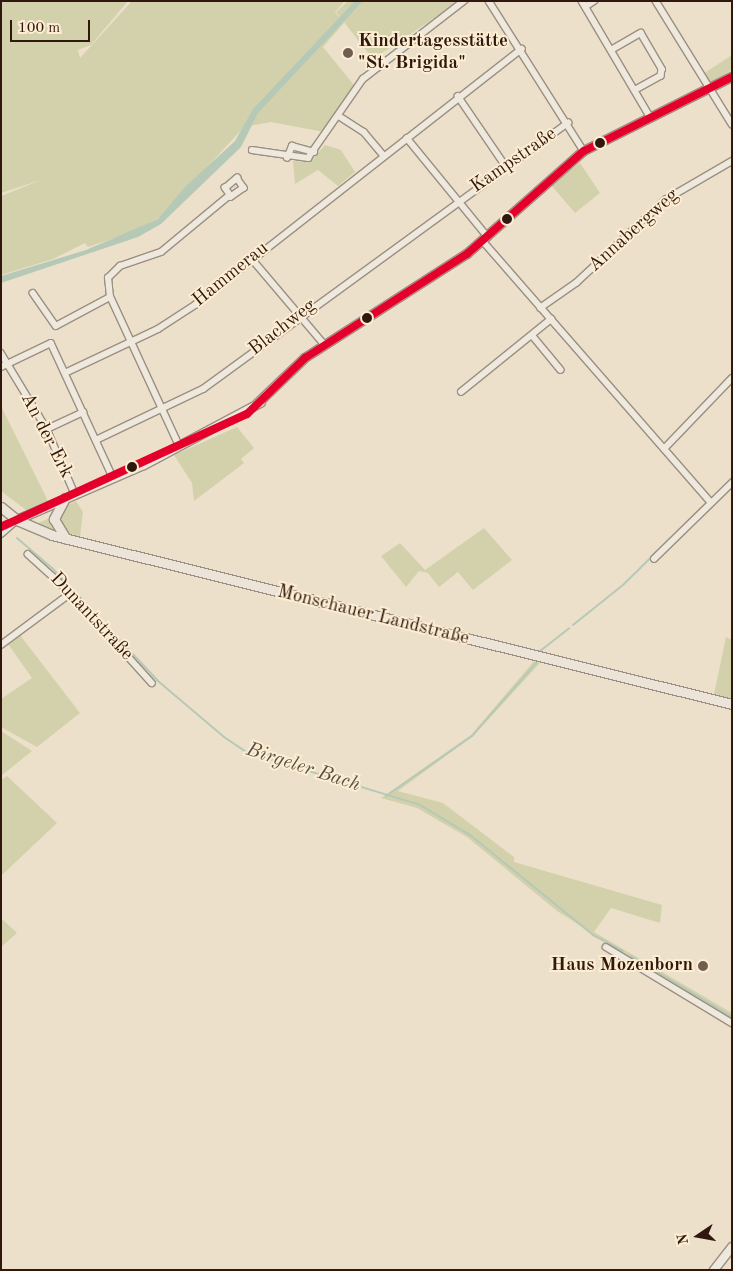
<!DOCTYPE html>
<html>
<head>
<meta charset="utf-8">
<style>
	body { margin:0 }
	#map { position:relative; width:733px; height:1271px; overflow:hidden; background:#ede0ca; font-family:"Old Standard TT",serif }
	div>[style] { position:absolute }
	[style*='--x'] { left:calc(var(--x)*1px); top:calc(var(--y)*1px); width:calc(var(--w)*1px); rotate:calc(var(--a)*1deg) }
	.green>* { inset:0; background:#d2d1ac }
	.water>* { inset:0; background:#b6c9b7 }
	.stream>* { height:2px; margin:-1px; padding:0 1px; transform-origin:1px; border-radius:1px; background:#b6c9b7 }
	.roads { filter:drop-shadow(1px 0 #9a8f82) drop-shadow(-1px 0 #9a8f82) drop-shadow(0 1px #9a8f82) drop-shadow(0 -1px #9a8f82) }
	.street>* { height:5.5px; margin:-2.75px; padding:0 2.75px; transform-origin:2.75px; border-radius:2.75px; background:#efe8dd }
	.secondary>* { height:8px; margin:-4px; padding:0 4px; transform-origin:4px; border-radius:4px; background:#efe8dd }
	.primary>* { height:9px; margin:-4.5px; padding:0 4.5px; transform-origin:4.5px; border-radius:4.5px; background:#ece4d8 }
	.bus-1>* { height:8px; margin:-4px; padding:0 4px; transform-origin:4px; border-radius:4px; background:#e4002b }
	.dots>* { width:14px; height:14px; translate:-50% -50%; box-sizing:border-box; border:2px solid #fcedd3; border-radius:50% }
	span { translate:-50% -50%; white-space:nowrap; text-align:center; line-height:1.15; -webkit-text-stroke:4px #fcedd3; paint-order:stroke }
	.poi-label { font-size:19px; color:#30180e; font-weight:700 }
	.left { translate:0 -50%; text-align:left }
	.right { translate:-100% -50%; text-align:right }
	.street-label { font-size:19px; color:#30180e }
	.water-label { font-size:20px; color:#575246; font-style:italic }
	.frame { position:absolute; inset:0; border:2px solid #30180e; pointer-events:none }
	.north { position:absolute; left:673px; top:1211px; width:50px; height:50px; -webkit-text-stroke:4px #fcedd3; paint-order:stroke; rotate:258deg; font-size:14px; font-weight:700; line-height:20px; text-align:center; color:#30180e }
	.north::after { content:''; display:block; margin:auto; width:18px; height:22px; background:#30180e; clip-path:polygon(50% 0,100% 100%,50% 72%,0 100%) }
	.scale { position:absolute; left:10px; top:20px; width:80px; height:22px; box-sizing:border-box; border:2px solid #30180e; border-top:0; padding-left:6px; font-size:15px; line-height:18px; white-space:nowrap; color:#30180e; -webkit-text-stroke:4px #fcedd3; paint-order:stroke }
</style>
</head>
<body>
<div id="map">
	<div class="green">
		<div style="clip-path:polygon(1px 1px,128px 1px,91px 45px,78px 50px,80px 58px,132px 1px,345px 1px,335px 12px,344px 23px,323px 47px,354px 85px,324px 132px,271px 122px,244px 127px,161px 217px,129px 233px,88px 247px,85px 243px,53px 259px,1px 275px,1px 196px,41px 180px,1px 193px)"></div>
		<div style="clip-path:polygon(348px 1px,460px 1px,373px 59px,336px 12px)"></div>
		<div style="clip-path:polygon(732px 55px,732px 70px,709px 83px,703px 74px)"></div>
		<div style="clip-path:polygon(325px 145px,341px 150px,355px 172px,338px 186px,318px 170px,295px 184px,293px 161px,310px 162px)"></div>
		<div style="clip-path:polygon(580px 163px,600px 193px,575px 213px,551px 185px)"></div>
		<div style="clip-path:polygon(1px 406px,48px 501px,26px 510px,1px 491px)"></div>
		<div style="clip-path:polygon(237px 427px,254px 448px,241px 459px,244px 463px,194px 501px,192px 483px,174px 455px)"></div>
		<div style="clip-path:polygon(76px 501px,83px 512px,80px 537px,64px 531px,58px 521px,62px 508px)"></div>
		<div style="clip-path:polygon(52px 517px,57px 533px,36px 524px)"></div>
		<div style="clip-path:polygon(484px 528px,512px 560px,473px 590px,458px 572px,439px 587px,428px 573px,419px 571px,406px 587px,381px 556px,400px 543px,425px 570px)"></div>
		<div style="clip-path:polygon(20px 635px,80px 713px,37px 747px,1px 727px,1px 699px,32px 678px,8px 644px)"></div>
		<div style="clip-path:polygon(726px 637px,732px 640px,732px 699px,714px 694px)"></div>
		<div style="clip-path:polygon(534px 661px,540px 663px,473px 736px,398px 791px,443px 803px,514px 857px,514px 862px,662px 905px,660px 923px,611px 908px,594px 932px,732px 1013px,732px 1021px,557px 911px,467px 837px,417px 808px,381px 798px,471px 735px)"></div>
		<div style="clip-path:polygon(1px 731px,32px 751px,1px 776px)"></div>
		<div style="clip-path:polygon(7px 776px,57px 823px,1px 876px,1px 780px)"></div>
		<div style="clip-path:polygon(1px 918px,17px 933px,1px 947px)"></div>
	</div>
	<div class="water">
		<div style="clip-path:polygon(355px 1px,363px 1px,258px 113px,241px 147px,161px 224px,138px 237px,1px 283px,1px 276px,86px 250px,158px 219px,184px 188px,235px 141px,253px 109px)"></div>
	</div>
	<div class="stream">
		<div style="--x:714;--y:497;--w:26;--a:-47"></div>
		<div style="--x:17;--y:538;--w:46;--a:40.6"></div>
		<div style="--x:52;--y:568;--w:155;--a:46.8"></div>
		<div style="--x:158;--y:681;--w:87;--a:40.3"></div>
		<div style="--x:224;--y:737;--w:27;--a:34"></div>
		<div style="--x:246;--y:752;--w:182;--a:16.9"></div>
		<div style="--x:420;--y:805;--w:58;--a:31"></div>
		<div style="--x:470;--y:835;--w:159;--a:39.1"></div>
		<div style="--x:593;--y:935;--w:34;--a:28"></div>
		<div style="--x:573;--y:625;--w:64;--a:-38.7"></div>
		<div style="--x:623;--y:585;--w:114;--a:-44.6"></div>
		<div style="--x:540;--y:651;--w:37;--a:-38"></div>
		<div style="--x:386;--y:796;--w:105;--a:-34.9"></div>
		<div style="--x:472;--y:736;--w:98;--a:-48.7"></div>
		<div style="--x:631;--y:956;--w:118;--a:31.1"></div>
	</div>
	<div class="roads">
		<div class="street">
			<div style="--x:489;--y:1;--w:178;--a:57.7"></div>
			<div style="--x:582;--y:1;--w:136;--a:59.5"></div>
			<div style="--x:656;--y:1;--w:145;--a:58.3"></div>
			<div style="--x:585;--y:7;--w:11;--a:-34"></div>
			<div style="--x:613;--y:49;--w:32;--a:-30"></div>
			<div style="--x:641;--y:33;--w:42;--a:59.7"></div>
			<div style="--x:662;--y:69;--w:7;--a:98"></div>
			<div style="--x:661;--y:76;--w:29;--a:151"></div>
			<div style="--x:458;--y:96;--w:83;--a:55.7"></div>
			<div style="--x:339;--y:116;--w:30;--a:33"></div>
			<div style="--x:364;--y:132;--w:31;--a:50"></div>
			<div style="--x:407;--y:138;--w:128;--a:50.7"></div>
			<div style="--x:252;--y:150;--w:57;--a:8.1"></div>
			<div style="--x:308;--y:158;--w:96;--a:-55.2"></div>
			<div style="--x:363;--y:79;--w:128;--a:-37.7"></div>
			<div style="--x:287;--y:158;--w:13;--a:-67"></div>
			<div style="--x:292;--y:146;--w:23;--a:15"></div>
			<div style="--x:237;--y:178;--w:12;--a:55"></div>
			<div style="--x:244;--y:188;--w:16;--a:145"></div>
			<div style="--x:231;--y:197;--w:11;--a:-124"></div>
			<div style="--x:225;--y:188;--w:16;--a:-40"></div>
			<div style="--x:483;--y:241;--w:347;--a:48.9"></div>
			<div style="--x:252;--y:259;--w:113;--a:49.7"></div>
			<div style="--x:33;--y:293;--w:40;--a:55.1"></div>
			<div style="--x:56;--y:326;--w:61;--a:-28.2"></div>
			<div style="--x:540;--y:308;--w:44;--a:-34.8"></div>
			<div style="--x:576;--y:283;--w:122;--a:-43"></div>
			<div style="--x:665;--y:200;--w:78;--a:-30.2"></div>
			<div style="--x:532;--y:335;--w:45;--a:50.4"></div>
			<div style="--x:1;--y:353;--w:89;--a:58.8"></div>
			<div style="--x:47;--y:429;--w:71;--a:66.7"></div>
			<div style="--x:1;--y:367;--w:55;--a:-25.6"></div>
			<div style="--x:51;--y:343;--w:148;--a:65.2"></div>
			<div style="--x:65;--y:373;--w:103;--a:-25.3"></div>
			<div style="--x:158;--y:329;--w:44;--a:-33"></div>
			<div style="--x:195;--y:305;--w:415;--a:-38.1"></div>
			<div style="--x:461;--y:392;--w:116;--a:-39"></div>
			<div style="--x:47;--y:429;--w:40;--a:-25"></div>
			<div style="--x:96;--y:440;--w:119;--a:-25.5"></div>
			<div style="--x:203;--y:389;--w:452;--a:-36.1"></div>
			<div style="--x:179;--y:446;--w:164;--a:-114.8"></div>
			<div style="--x:110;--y:297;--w:19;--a:-96"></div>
			<div style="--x:108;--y:278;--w:17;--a:-45"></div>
			<div style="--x:120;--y:266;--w:43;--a:-18.9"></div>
			<div style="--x:161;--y:252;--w:89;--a:-39.6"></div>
			<div style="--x:664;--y:449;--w:98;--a:-46.2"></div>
			<div style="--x:1;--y:527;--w:17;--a:-24"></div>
			<div style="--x:1;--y:534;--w:21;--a:-41"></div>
			<div style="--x:28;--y:554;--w:58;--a:42.2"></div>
			<div style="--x:71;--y:593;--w:121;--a:48"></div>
			<div style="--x:654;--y:559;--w:109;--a:-44.3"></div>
			<div style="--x:1;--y:645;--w:87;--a:-36.6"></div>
			<div style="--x:606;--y:947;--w:147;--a:31.1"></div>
		</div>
		<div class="secondary">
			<div style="--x:257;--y:404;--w:66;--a:-43.8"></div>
			<div style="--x:305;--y:358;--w:193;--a:-32.7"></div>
			<div style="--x:467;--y:254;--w:156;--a:-41.4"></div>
			<div style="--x:584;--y:151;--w:165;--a:-26.6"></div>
			<div style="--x:17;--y:520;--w:138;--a:-23.4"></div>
			<div style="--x:144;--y:465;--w:132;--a:-28.1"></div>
			<div style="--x:714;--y:1270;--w:29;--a:-52"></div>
		</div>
		<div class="primary">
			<div style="--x:65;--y:498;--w:24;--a:118"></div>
			<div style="--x:54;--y:519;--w:23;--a:59"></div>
			<div style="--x:1;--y:507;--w:21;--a:39"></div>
			<div style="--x:17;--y:520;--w:38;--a:23"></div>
			<div style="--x:52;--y:535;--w:701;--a:13.96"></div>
		</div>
	</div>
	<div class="bus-1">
		<div style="--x:1;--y:527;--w:271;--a:-24.7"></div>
		<div style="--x:247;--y:414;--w:81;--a:-44"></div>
		<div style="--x:305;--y:358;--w:193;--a:-32.7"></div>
		<div style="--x:467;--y:254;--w:156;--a:-41.4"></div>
		<div style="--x:584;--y:151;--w:165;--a:-26.6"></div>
	</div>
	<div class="dots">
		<div style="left:348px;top:53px;background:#725e50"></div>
		<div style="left:600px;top:143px;background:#30180e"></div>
		<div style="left:507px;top:219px;background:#30180e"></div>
		<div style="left:367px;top:318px;background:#30180e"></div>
		<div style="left:132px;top:467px;background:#30180e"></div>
		<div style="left:703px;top:966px;background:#725e50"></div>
	</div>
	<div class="poi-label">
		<span class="left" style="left:358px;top:53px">Kindertagesstätte<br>"St. Brigida"</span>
		<span class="right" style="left:693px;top:966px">Haus Mozenborn</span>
	</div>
	<div class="street-label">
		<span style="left:514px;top:161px;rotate:-35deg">Kampstraße</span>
		<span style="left:634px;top:231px;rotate:-42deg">Annabergweg</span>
		<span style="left:231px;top:275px;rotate:-39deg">Hammerau</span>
		<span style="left:283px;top:328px;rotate:-38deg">Blachweg</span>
		<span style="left:46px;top:436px;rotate:63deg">An der Erk</span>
		<span style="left:373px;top:616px;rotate:14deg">Monschauer Landstraße</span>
		<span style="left:91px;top:617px;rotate:47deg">Dunantstraße</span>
	</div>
	<div class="water-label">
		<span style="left:303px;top:768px;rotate:18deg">Birgeler Bach</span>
	</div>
	<div class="frame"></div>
	<div class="north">N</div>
	<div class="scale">100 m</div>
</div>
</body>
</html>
